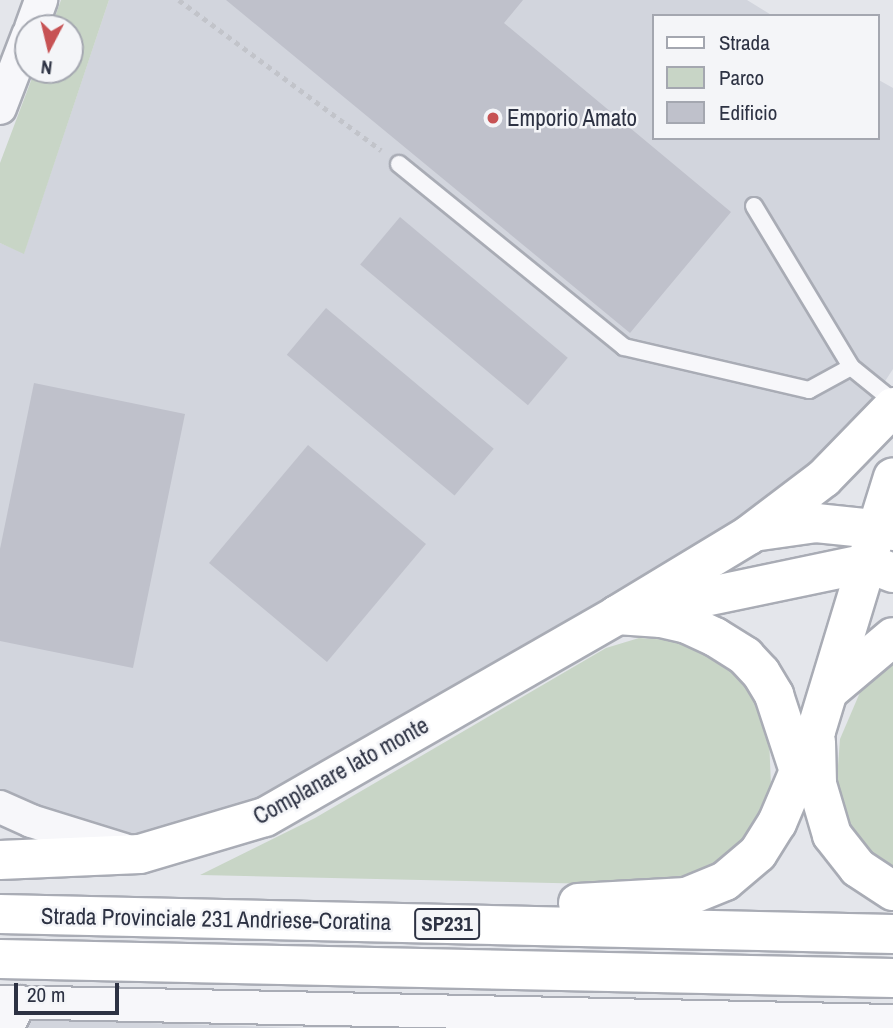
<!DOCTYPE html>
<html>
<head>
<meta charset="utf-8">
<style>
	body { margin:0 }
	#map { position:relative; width:893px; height:1028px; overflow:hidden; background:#e4e6eb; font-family:"Archivo Narrow",sans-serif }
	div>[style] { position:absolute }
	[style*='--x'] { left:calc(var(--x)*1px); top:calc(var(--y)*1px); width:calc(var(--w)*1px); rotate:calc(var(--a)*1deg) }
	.built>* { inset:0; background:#d2d5dd }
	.green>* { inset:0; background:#c8d5c6 }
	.building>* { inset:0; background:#bfc1cb; transform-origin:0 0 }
	.path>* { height:4.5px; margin-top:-2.25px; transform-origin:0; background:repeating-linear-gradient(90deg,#c2c4ca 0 5px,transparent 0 10px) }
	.roads { filter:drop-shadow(2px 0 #a9acb5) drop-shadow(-2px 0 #a9acb5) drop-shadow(0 2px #a9acb5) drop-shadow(0 -2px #a9acb5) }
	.lane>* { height:16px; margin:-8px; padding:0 8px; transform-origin:8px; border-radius:8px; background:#f7f7fa }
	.street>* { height:32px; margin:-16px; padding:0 16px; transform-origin:16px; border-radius:16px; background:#f7f7fa }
	.secondary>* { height:38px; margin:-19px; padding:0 19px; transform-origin:19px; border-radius:19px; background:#fff }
	.highway>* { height:38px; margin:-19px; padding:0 19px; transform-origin:19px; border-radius:19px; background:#fff }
	.dots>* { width:19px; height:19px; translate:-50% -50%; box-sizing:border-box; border:4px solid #f4f5f8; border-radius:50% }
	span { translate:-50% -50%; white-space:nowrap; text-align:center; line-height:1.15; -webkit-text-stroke:5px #f4f5f8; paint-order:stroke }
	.shield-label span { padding:2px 5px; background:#f4f5f8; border:2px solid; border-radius:5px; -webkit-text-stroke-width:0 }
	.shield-label { font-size:21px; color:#2d3243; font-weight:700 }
	.poi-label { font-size:23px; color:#2d3243 }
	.left { translate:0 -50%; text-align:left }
	.street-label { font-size:23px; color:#2d3243 }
	.legend { position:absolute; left:652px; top:14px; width:228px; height:126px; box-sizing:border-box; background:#f4f5f8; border:2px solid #a4a7b0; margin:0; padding:9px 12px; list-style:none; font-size:21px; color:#2d3243 }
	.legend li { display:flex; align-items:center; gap:14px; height:35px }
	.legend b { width:35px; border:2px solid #a4a7b0 }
	.north { position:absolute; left:14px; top:14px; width:70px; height:70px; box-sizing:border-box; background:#f4f5f8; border:2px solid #a4a7b0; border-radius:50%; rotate:187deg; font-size:19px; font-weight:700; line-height:28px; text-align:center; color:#2d3243 }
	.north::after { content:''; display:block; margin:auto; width:24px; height:32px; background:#c75254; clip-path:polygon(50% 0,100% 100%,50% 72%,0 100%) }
	.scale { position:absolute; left:14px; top:983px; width:105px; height:32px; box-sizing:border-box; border:4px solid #2d3243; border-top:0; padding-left:9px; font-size:21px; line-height:24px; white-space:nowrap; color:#2d3243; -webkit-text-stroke:5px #f4f5f8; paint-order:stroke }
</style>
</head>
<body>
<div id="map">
	<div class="built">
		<div style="clip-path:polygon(109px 0,747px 0,773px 16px,653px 16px,653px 138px,877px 138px,877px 79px,893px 88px,893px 369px,853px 430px,734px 520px,477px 679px,229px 814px,122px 838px,0 796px,0 243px,24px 253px)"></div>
		<div style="clip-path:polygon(0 1018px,299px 1028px,0 1028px)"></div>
	</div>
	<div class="green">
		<div style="clip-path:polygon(61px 0,109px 0,24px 254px,0 243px,0 163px,35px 70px,70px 70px,70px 28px,51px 28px)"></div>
		<div style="clip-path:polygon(639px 638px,687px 641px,742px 669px,768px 714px,771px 785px,746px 838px,702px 872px,642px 885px,200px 875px,315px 818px,606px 648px)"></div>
		<div style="clip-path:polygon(893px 653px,893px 872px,852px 836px,836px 793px,840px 739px,861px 690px)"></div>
	</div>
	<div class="building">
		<div style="clip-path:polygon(226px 0,523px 0,504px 23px,731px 212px,630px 333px)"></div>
		<div style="left:400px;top:217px;width:219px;height:62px;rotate:40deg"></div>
		<div style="left:326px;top:308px;width:219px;height:61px;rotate:40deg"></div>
		<div style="clip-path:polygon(34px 383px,185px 414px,133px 668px,0 641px,0 549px)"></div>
		<div style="left:308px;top:445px;width:154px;height:154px;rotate:40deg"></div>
	</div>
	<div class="path">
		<div style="--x:179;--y:0;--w:252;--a:36.6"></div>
	</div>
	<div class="roads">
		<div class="lane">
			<div style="--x:399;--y:164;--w:290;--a:39.1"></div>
			<div style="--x:624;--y:347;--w:190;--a:13.1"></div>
			<div style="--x:809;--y:390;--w:48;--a:-28.7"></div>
			<div style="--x:754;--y:206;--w:188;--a:58.9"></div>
			<div style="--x:851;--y:367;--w:54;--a:39"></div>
		</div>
		<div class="street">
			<div style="--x:31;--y:28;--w:30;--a:-70"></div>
			<div style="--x:0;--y:108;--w:78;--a:-69"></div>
			<div style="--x:0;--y:807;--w:34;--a:24"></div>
			<div style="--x:31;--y:821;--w:97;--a:17.3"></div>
			<div style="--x:0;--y:1002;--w:893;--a:1.22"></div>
			<div style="--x:7;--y:1028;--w:29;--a:-63"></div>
		</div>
		<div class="secondary">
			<div style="--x:760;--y:531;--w:57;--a:-8.1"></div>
			<div style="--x:816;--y:523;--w:77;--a:5.9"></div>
			<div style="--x:870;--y:551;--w:77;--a:-72.7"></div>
			<div style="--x:643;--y:610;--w:229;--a:-11.8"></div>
			<div style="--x:867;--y:563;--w:28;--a:21"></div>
			<div style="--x:0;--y:860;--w:140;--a:-2.5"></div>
			<div style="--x:140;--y:854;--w:130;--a:-16.5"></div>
			<div style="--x:265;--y:817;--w:406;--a:-29.8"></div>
			<div style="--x:617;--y:615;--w:154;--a:-31.2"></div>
			<div style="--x:749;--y:535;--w:94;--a:-37.2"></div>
			<div style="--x:824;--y:478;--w:99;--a:-45.8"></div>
		</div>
		<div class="highway">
			<div style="--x:617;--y:615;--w:44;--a:3.9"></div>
			<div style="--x:661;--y:618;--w:27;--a:13"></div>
			<div style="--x:687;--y:624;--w:31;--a:25"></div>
			<div style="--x:715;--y:637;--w:36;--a:32"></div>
			<div style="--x:745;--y:656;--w:23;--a:47"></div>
			<div style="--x:761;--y:673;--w:26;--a:59"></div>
			<div style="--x:774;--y:695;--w:80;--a:71.8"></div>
			<div style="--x:830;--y:690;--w:82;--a:-40.1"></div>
			<div style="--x:816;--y:742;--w:42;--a:88.6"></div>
			<div style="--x:817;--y:784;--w:53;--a:73.6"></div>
			<div style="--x:832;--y:835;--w:42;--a:51.8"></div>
			<div style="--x:858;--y:868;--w:42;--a:33.3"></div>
			<div style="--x:578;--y:903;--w:108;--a:-3.2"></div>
			<div style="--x:686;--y:897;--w:42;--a:-22.3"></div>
			<div style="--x:725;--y:881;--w:43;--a:-40.3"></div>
			<div style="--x:758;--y:853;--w:36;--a:-58"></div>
			<div style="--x:777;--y:823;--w:100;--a:-67"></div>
			<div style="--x:816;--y:731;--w:176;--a:-73.1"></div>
			<div style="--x:0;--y:914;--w:893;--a:1.28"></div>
			<div style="--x:0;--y:959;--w:893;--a:1.22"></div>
		</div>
	</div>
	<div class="dots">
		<div style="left:493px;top:118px;background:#c75254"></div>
	</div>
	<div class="shield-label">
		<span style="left:447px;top:924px">SP231</span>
	</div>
	<div class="poi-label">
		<span class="left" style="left:507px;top:118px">Emporio Amato</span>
	</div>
	<div class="street-label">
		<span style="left:341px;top:771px;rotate:-29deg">Complanare lato monte</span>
		<span style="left:216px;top:919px;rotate:1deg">Strada Provinciale 231 Andriese-Coratina</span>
	</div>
	<ul class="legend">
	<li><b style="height:9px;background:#fff"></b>Strada</li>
	<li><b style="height:19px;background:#c8d5c6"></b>Parco</li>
	<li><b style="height:19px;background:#bfc1cb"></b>Edificio</li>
	</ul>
	<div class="north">N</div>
	<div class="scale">20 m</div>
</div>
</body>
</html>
